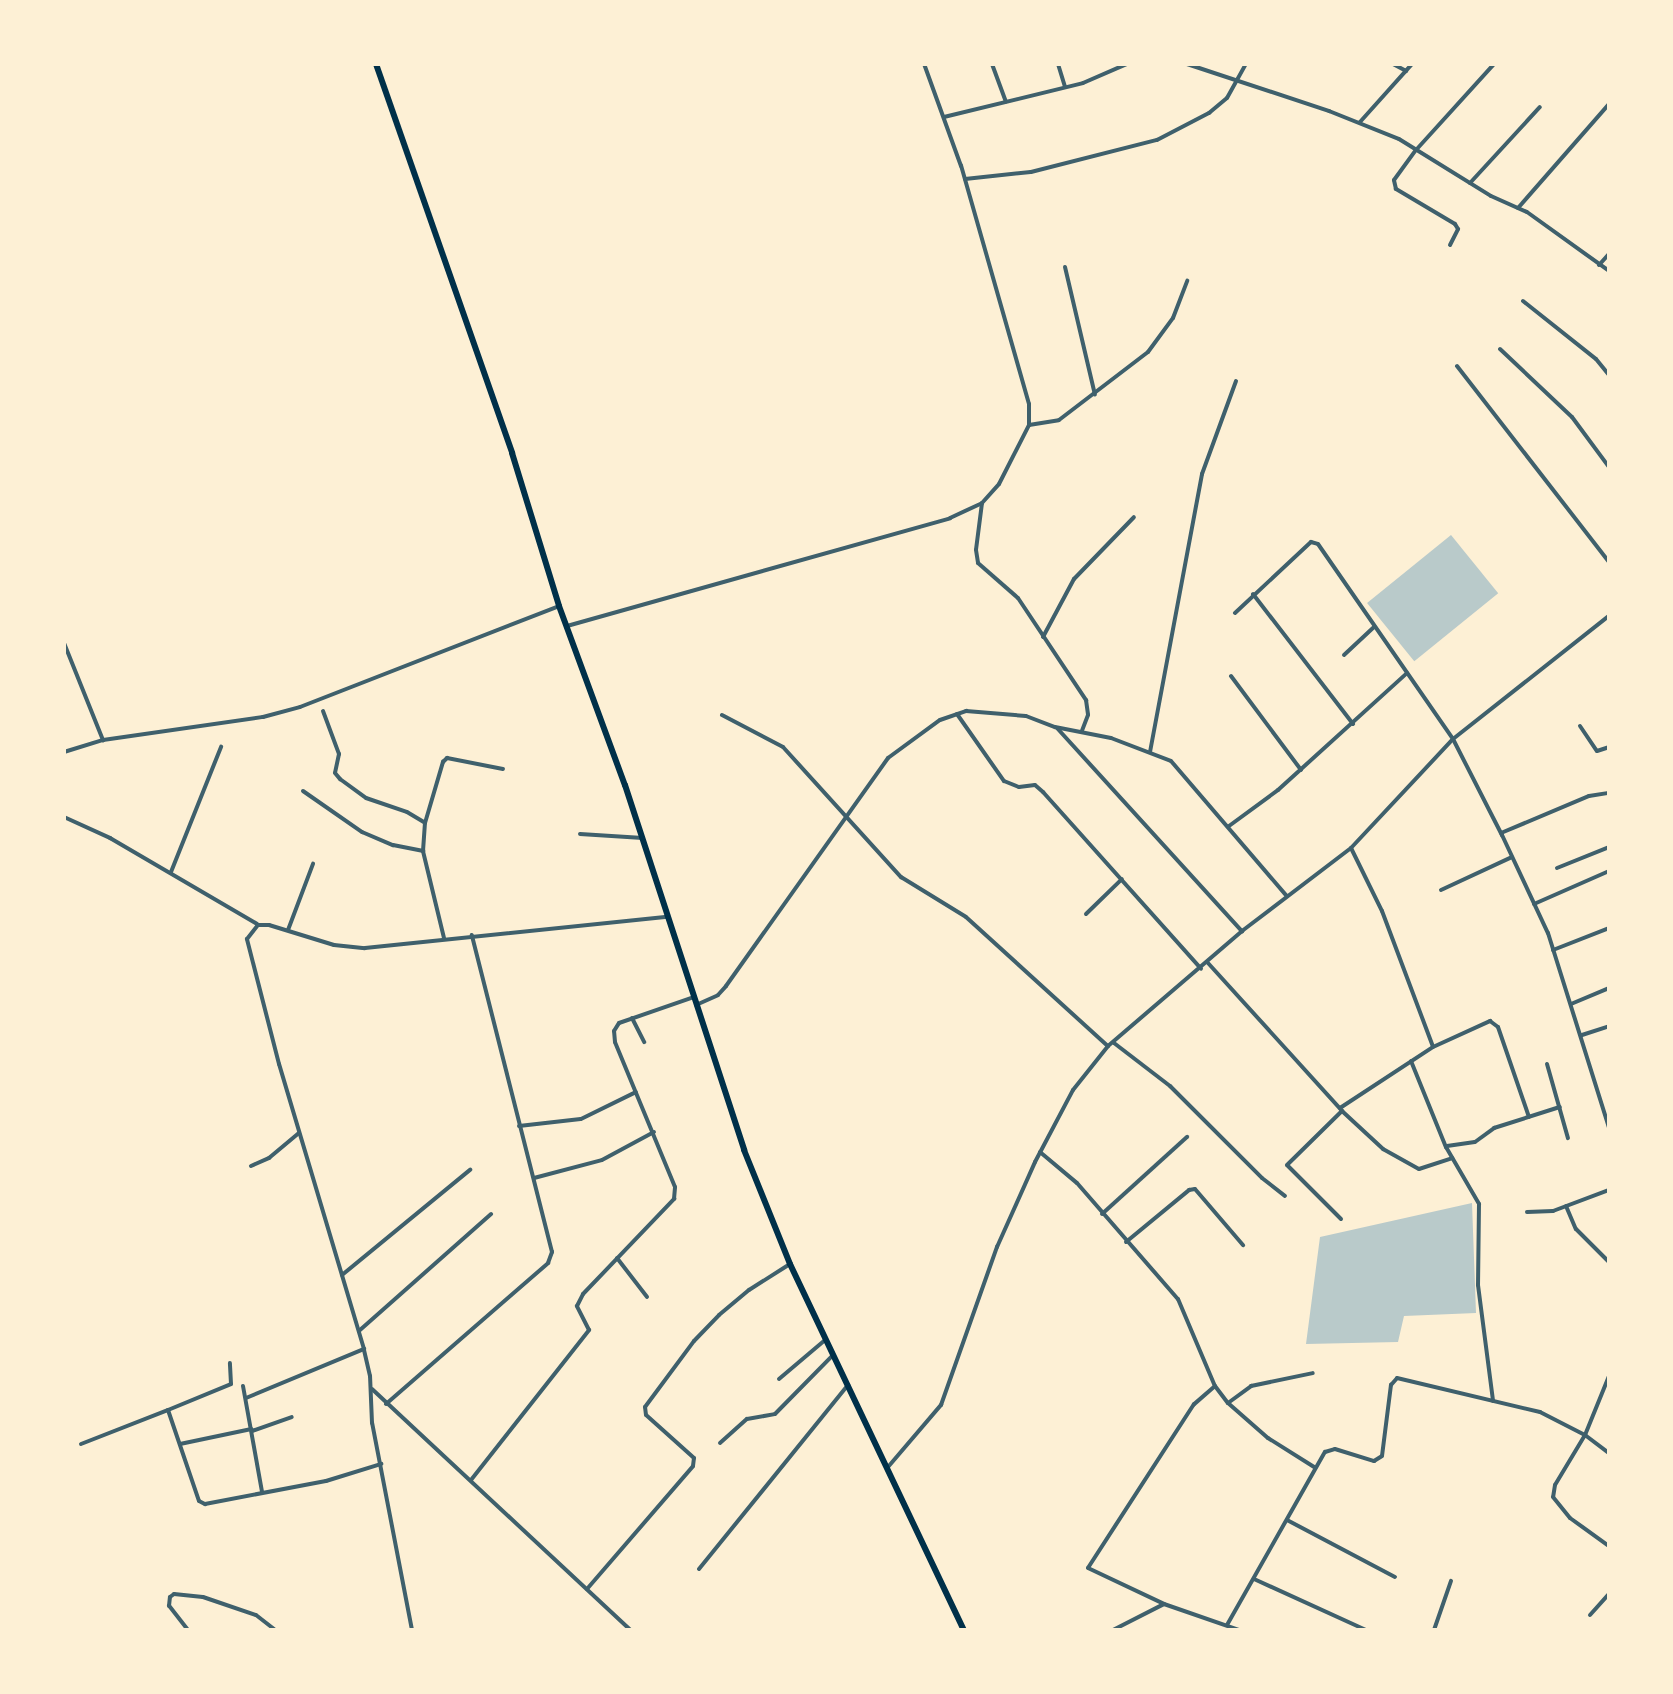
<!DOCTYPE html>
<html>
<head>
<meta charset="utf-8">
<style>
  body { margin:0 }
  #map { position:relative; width:1673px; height:1694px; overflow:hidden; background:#fdf0d5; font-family:Georgia,serif }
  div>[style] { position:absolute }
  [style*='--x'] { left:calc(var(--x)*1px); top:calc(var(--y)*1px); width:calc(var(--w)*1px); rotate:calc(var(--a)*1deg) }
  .green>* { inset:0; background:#b9caca; transform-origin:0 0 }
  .minor>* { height:4px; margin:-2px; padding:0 2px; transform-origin:2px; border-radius:2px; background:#3f606c }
  .primary>* { height:6px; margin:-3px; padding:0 3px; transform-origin:3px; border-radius:3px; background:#003049 }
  span { translate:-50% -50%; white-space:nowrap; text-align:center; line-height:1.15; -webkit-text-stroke:6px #fdf0d5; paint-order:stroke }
  .frame { position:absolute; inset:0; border:66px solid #fdf0d5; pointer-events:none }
</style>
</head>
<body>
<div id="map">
  <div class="green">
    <div style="left:1451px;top:535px;width:75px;height:108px;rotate:51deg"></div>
    <div style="clip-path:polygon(1472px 1203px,1476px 1313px,1404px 1316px,1398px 1342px,1306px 1344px,1320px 1237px)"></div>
  </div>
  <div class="minor">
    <div style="--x:992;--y:64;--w:40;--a:69.8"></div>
    <div style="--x:1058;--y:64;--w:24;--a:73"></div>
    <div style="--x:1187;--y:64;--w:150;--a:18.3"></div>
    <div style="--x:1329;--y:111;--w:75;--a:21.8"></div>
    <div style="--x:1399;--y:139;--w:108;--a:31.8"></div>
    <div style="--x:1491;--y:196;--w:39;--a:24"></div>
    <div style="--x:1527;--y:212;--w:101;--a:35.7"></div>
    <div style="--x:1393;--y:64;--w:15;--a:28"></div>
    <div style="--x:944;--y:117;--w:143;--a:-13.7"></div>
    <div style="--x:1083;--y:83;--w:48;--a:-23.4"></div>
    <div style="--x:1360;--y:122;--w:78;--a:-48.1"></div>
    <div style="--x:965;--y:179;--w:66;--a:-6.1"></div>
    <div style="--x:1031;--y:172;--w:130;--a:-14.3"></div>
    <div style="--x:1157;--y:140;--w:59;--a:-27.4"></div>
    <div style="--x:1209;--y:113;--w:23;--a:-40"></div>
    <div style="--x:1227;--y:98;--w:39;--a:-61"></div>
    <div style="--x:1470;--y:183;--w:103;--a:-47.4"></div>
    <div style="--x:1518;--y:208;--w:138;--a:-48.8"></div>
    <div style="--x:1450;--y:245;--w:18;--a:-63"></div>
    <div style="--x:1458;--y:229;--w:6;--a:-121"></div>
    <div style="--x:1455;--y:224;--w:69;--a:-149.3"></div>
    <div style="--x:1396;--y:189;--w:9;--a:-103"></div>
    <div style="--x:1394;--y:180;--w:37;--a:-54"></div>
    <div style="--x:1416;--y:150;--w:116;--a:-47.8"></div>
    <div style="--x:1599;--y:265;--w:15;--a:-48"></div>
    <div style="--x:1065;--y:267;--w:131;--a:76.8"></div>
    <div style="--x:1523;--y:301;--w:93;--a:38.5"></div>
    <div style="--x:1596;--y:359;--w:21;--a:51"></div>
    <div style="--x:1500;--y:349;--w:99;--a:43.4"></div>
    <div style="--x:1572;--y:417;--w:62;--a:53.5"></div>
    <div style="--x:1457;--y:366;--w:248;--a:52.2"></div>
    <div style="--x:1029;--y:425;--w:30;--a:-9"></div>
    <div style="--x:1059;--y:420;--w:112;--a:-37.4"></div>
    <div style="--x:1148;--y:352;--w:42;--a:-53.7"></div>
    <div style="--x:1173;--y:318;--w:40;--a:-69"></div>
    <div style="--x:982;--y:503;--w:47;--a:97.3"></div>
    <div style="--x:976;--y:550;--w:13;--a:81"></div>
    <div style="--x:978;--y:563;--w:53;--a:41.2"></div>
    <div style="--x:1018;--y:598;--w:123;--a:56.3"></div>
    <div style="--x:1086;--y:700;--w:15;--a:82"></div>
    <div style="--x:1088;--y:715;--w:17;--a:111"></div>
    <div style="--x:1253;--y:594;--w:164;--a:52.4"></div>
    <div style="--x:1235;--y:613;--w:104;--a:-43.1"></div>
    <div style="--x:1311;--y:542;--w:7;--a:16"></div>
    <div style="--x:1318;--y:544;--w:237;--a:55.3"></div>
    <div style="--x:1453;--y:739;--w:108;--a:63"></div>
    <div style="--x:1502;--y:835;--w:108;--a:64.9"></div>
    <div style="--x:1548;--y:933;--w:204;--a:72.6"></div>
    <div style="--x:567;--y:626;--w:398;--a:-15.7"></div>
    <div style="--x:950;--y:518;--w:35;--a:-25"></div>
    <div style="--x:982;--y:503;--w:25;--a:-48"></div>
    <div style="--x:999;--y:484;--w:66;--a:-63"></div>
    <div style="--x:1029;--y:425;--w:21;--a:-90"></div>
    <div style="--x:1029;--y:404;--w:248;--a:-105.9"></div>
    <div style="--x:961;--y:166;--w:109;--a:-109.9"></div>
    <div style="--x:1043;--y:637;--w:66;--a:-61.9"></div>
    <div style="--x:1074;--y:579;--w:86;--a:-45.9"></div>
    <div style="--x:64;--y:643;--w:105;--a:68.1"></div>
    <div style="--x:1344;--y:655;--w:41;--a:-43"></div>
    <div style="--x:1231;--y:676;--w:117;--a:53.3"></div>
    <div style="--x:323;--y:711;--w:46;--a:69.6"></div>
    <div style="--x:339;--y:754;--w:19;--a:102"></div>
    <div style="--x:335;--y:773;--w:8;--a:50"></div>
    <div style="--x:340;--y:779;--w:32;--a:36"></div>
    <div style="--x:366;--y:798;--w:43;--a:18.9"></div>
    <div style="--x:407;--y:812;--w:21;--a:31"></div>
    <div style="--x:957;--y:714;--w:82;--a:55"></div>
    <div style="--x:1004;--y:781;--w:16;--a:22"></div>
    <div style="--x:1019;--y:787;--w:16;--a:-7"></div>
    <div style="--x:1035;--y:785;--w:11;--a:41"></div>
    <div style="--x:1043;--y:792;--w:237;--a:48.2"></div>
    <div style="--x:722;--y:715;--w:69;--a:27.7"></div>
    <div style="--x:783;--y:747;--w:176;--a:47.8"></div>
    <div style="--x:901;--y:877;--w:76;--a:31.6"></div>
    <div style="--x:966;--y:917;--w:192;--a:42.3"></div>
    <div style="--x:1580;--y:726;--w:30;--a:56"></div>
    <div style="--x:1597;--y:751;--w:13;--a:-18"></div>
    <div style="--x:1057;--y:728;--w:275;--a:47.7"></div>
    <div style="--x:64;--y:752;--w:41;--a:-17.1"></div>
    <div style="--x:103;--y:740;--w:162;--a:-8.2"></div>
    <div style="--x:263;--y:717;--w:38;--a:-15"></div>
    <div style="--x:300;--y:707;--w:278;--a:-21.3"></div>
    <div style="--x:1150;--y:752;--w:283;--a:-79.4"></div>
    <div style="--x:1202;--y:474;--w:99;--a:-69.9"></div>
    <div style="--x:303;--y:791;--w:72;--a:34.8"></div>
    <div style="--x:362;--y:832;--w:34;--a:23"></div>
    <div style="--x:393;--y:845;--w:31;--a:11"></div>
    <div style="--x:64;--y:817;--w:51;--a:24.5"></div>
    <div style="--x:110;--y:838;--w:170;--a:30.3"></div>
    <div style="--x:1229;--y:826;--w:61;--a:-36.3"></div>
    <div style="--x:1278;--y:790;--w:174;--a:-42.2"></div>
    <div style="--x:1501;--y:833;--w:95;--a:-22.8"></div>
    <div style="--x:1589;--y:796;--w:20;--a:-9"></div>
    <div style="--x:580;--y:834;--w:63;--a:3.6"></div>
    <div style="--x:1351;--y:848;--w:70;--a:63.8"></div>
    <div style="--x:1382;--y:911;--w:145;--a:69.4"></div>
    <div style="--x:1557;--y:868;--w:56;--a:-22"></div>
    <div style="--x:171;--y:872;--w:135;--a:-68.2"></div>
    <div style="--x:1441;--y:890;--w:78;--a:-24.9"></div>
    <div style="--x:1534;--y:904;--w:82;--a:-23.7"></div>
    <div style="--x:1086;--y:914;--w:50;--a:-44.2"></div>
    <div style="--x:288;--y:930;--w:71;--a:-69.3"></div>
    <div style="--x:444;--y:938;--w:89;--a:-103.6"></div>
    <div style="--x:423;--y:851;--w:28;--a:-86"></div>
    <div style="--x:425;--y:823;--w:64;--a:-73.6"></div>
    <div style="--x:443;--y:762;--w:6;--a:-45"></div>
    <div style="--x:447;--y:758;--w:57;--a:11.1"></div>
    <div style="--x:1553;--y:950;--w:60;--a:-21.4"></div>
    <div style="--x:1208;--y:963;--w:200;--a:47.8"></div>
    <div style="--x:1342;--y:1111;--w:56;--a:42.8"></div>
    <div style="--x:1383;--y:1149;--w:41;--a:29.1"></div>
    <div style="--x:1419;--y:1169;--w:35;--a:-18"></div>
    <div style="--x:1571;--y:1004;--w:41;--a:-22.8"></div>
    <div style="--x:696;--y:1005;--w:24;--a:-24"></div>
    <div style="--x:718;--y:995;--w:12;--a:-48"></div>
    <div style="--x:726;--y:986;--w:280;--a:-54.6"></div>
    <div style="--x:888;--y:758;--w:64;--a:-36.2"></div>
    <div style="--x:940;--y:720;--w:28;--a:-19"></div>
    <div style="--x:966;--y:711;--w:60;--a:4.8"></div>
    <div style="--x:1026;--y:716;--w:31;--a:21"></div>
    <div style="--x:1055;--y:727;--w:57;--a:11.1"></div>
    <div style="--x:1111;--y:738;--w:64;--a:21"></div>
    <div style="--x:1171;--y:761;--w:177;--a:49.4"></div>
    <div style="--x:632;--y:1018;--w:27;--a:63"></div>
    <div style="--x:1582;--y:1035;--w:28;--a:-18"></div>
    <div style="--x:1114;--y:1043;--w:71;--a:37.5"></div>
    <div style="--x:1170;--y:1086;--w:130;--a:45"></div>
    <div style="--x:1262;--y:1178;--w:29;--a:38"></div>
    <div style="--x:1411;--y:1061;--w:93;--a:67.9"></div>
    <div style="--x:1446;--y:1147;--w:66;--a:59.9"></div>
    <div style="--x:1479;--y:1204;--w:81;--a:90.7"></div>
    <div style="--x:1478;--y:1285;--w:117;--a:82.6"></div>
    <div style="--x:1547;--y:1064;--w:77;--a:74.2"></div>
    <div style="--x:1340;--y:1108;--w:111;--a:-33.3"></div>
    <div style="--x:1433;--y:1047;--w:63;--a:-24.5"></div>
    <div style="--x:1490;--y:1021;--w:10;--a:37"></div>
    <div style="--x:1498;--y:1027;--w:95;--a:71"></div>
    <div style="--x:519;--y:1126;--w:62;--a:-6.4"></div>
    <div style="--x:581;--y:1119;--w:61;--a:-26.1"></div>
    <div style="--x:1447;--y:1146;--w:28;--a:-8"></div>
    <div style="--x:1475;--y:1142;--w:24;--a:-36"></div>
    <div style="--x:1494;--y:1128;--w:69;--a:-17.7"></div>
    <div style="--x:1040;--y:1152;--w:48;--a:40"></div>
    <div style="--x:1077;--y:1183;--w:154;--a:49"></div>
    <div style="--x:1178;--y:1299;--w:95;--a:67"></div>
    <div style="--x:1215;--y:1386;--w:21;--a:53"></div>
    <div style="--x:1228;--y:1403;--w:53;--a:41.2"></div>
    <div style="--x:1268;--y:1438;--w:54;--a:32.2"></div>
    <div style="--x:251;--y:1166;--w:20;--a:-24"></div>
    <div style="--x:269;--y:1158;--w:39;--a:-40"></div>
    <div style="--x:534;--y:1178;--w:70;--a:-14.8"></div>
    <div style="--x:602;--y:1160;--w:59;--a:-28.3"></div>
    <div style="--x:1566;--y:1206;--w:25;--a:67"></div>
    <div style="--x:1576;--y:1229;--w:47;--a:45"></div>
    <div style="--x:1527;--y:1212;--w:26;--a:-2"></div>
    <div style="--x:1553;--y:1211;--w:60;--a:-20.6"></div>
    <div style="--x:1102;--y:1214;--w:115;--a:-42.2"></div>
    <div style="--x:1341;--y:1219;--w:76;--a:-135"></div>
    <div style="--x:1287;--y:1165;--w:77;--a:-44.5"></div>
    <div style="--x:1126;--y:1242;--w:82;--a:-39.5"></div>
    <div style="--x:1189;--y:1190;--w:6;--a:-9"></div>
    <div style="--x:1195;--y:1189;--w:74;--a:49.4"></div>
    <div style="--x:617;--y:1258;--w:49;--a:52.4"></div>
    <div style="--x:342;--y:1275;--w:166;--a:-39.4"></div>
    <div style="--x:360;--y:1330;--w:175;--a:-41.5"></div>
    <div style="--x:1609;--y:1376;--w:64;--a:112.1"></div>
    <div style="--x:1585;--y:1435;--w:58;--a:121"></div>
    <div style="--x:1555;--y:1485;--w:12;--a:99"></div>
    <div style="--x:1553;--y:1497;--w:27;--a:51"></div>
    <div style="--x:1570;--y:1518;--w:48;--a:35.7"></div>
    <div style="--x:779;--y:1379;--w:60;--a:-40.3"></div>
    <div style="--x:243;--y:1386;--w:108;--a:79.8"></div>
    <div style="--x:1215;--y:1386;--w:28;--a:139"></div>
    <div style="--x:1194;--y:1404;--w:195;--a:122.9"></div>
    <div style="--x:1088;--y:1568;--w:84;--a:25.3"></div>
    <div style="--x:1164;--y:1604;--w:79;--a:19.1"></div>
    <div style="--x:372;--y:1389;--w:353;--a:43"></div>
    <div style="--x:246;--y:1398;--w:128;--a:-22.6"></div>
    <div style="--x:1228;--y:1403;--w:29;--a:-36"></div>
    <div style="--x:1251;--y:1386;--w:63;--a:-11.8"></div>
    <div style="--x:386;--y:1404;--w:215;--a:-41"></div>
    <div style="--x:548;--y:1263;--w:12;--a:-70"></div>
    <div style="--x:552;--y:1252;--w:327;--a:-104.2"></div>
    <div style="--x:168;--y:1410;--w:68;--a:-22.4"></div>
    <div style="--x:231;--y:1384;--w:21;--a:-93"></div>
    <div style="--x:252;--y:1431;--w:42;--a:-19.3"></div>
    <div style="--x:720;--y:1443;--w:36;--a:-42"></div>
    <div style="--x:747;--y:1419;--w:28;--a:-10"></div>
    <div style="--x:775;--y:1414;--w:83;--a:-45.5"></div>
    <div style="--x:81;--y:1444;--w:93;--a:-21.3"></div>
    <div style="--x:168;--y:1410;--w:96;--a:71.2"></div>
    <div style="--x:199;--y:1501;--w:7;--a:27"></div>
    <div style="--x:205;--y:1504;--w:123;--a:-10.8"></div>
    <div style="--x:326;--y:1481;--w:58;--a:-17.2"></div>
    <div style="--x:180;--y:1444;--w:73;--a:-11.9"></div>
    <div style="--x:888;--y:1467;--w:82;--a:-49.5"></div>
    <div style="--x:941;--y:1405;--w:168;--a:-70.5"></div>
    <div style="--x:997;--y:1247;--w:93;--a:-65.9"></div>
    <div style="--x:1035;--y:1162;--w:81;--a:-62.2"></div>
    <div style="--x:1073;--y:1090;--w:56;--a:-51.5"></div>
    <div style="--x:1108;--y:1046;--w:177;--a:-40.6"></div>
    <div style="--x:1242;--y:931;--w:137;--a:-37.3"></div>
    <div style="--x:1351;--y:848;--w:149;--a:-46.9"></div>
    <div style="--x:1453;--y:739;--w:199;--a:-38.3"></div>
    <div style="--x:471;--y:1480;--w:191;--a:-51.8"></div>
    <div style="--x:589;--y:1330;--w:27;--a:-117"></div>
    <div style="--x:577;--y:1306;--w:13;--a:-63"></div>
    <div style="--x:583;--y:1294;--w:132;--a:-46.2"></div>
    <div style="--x:674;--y:1199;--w:12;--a:-85"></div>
    <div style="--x:675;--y:1187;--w:157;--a:-112.5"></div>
    <div style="--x:615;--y:1042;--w:11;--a:-95"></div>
    <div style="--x:614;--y:1031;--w:9;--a:-58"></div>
    <div style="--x:619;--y:1023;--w:79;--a:-19.1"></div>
    <div style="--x:1287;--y:1520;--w:122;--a:27.8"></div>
    <div style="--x:699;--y:1569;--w:237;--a:-51"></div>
    <div style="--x:1254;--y:1579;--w:123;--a:24.5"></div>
    <div style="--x:587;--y:1589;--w:162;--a:-49.2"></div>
    <div style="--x:693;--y:1466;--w:8;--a:-83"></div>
    <div style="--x:694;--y:1458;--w:64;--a:-138.1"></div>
    <div style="--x:646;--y:1415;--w:8;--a:-97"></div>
    <div style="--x:645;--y:1407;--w:82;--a:-53.4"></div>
    <div style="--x:694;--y:1341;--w:36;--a:-46"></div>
    <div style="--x:719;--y:1315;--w:39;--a:-40"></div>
    <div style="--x:749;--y:1290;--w:49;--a:-32.4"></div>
    <div style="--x:1590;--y:1615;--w:28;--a:-48"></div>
    <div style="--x:1227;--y:1625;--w:199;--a:-60.5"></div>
    <div style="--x:1325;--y:1452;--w:10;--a:-17"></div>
    <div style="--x:1335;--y:1449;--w:41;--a:17.1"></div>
    <div style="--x:1374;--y:1461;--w:9;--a:-32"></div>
    <div style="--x:1382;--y:1456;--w:72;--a:-82.8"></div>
    <div style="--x:1391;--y:1385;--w:9;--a:-49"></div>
    <div style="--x:1397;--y:1378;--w:147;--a:13.4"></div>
    <div style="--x:1540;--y:1412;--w:51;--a:27.1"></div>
    <div style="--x:1585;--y:1435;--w:30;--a:37"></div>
    <div style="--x:188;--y:1630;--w:31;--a:-128"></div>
    <div style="--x:169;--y:1606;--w:9;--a:-84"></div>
    <div style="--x:170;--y:1597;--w:5;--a:-37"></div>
    <div style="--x:174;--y:1594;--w:29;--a:6"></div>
    <div style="--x:203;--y:1597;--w:56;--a:18.8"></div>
    <div style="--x:256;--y:1615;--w:24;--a:38"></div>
    <div style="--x:412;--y:1630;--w:211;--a:-100.9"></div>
    <div style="--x:372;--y:1423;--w:47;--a:-92.4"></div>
    <div style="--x:370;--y:1376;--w:28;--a:-103"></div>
    <div style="--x:364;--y:1349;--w:297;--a:-106.6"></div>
    <div style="--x:279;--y:1064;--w:129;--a:-104.4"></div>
    <div style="--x:247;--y:939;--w:18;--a:-52"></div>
    <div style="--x:258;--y:925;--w:11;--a:0"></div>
    <div style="--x:269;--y:925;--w:68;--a:17.1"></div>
    <div style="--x:334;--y:945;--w:31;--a:6"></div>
    <div style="--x:365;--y:948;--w:304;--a:-5.9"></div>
    <div style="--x:1113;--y:1630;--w:57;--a:-27"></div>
    <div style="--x:1434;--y:1630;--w:52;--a:-70.9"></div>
  </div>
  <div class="primary">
    <div style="--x:376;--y:64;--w:412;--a:70.7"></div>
    <div style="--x:512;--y:453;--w:160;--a:72.9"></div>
    <div style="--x:559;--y:606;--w:191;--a:69.8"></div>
    <div style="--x:625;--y:785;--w:384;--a:71.9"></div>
    <div style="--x:744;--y:1150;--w:123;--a:68"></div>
    <div style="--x:790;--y:1264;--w:405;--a:64.6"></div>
  </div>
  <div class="frame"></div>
</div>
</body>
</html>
